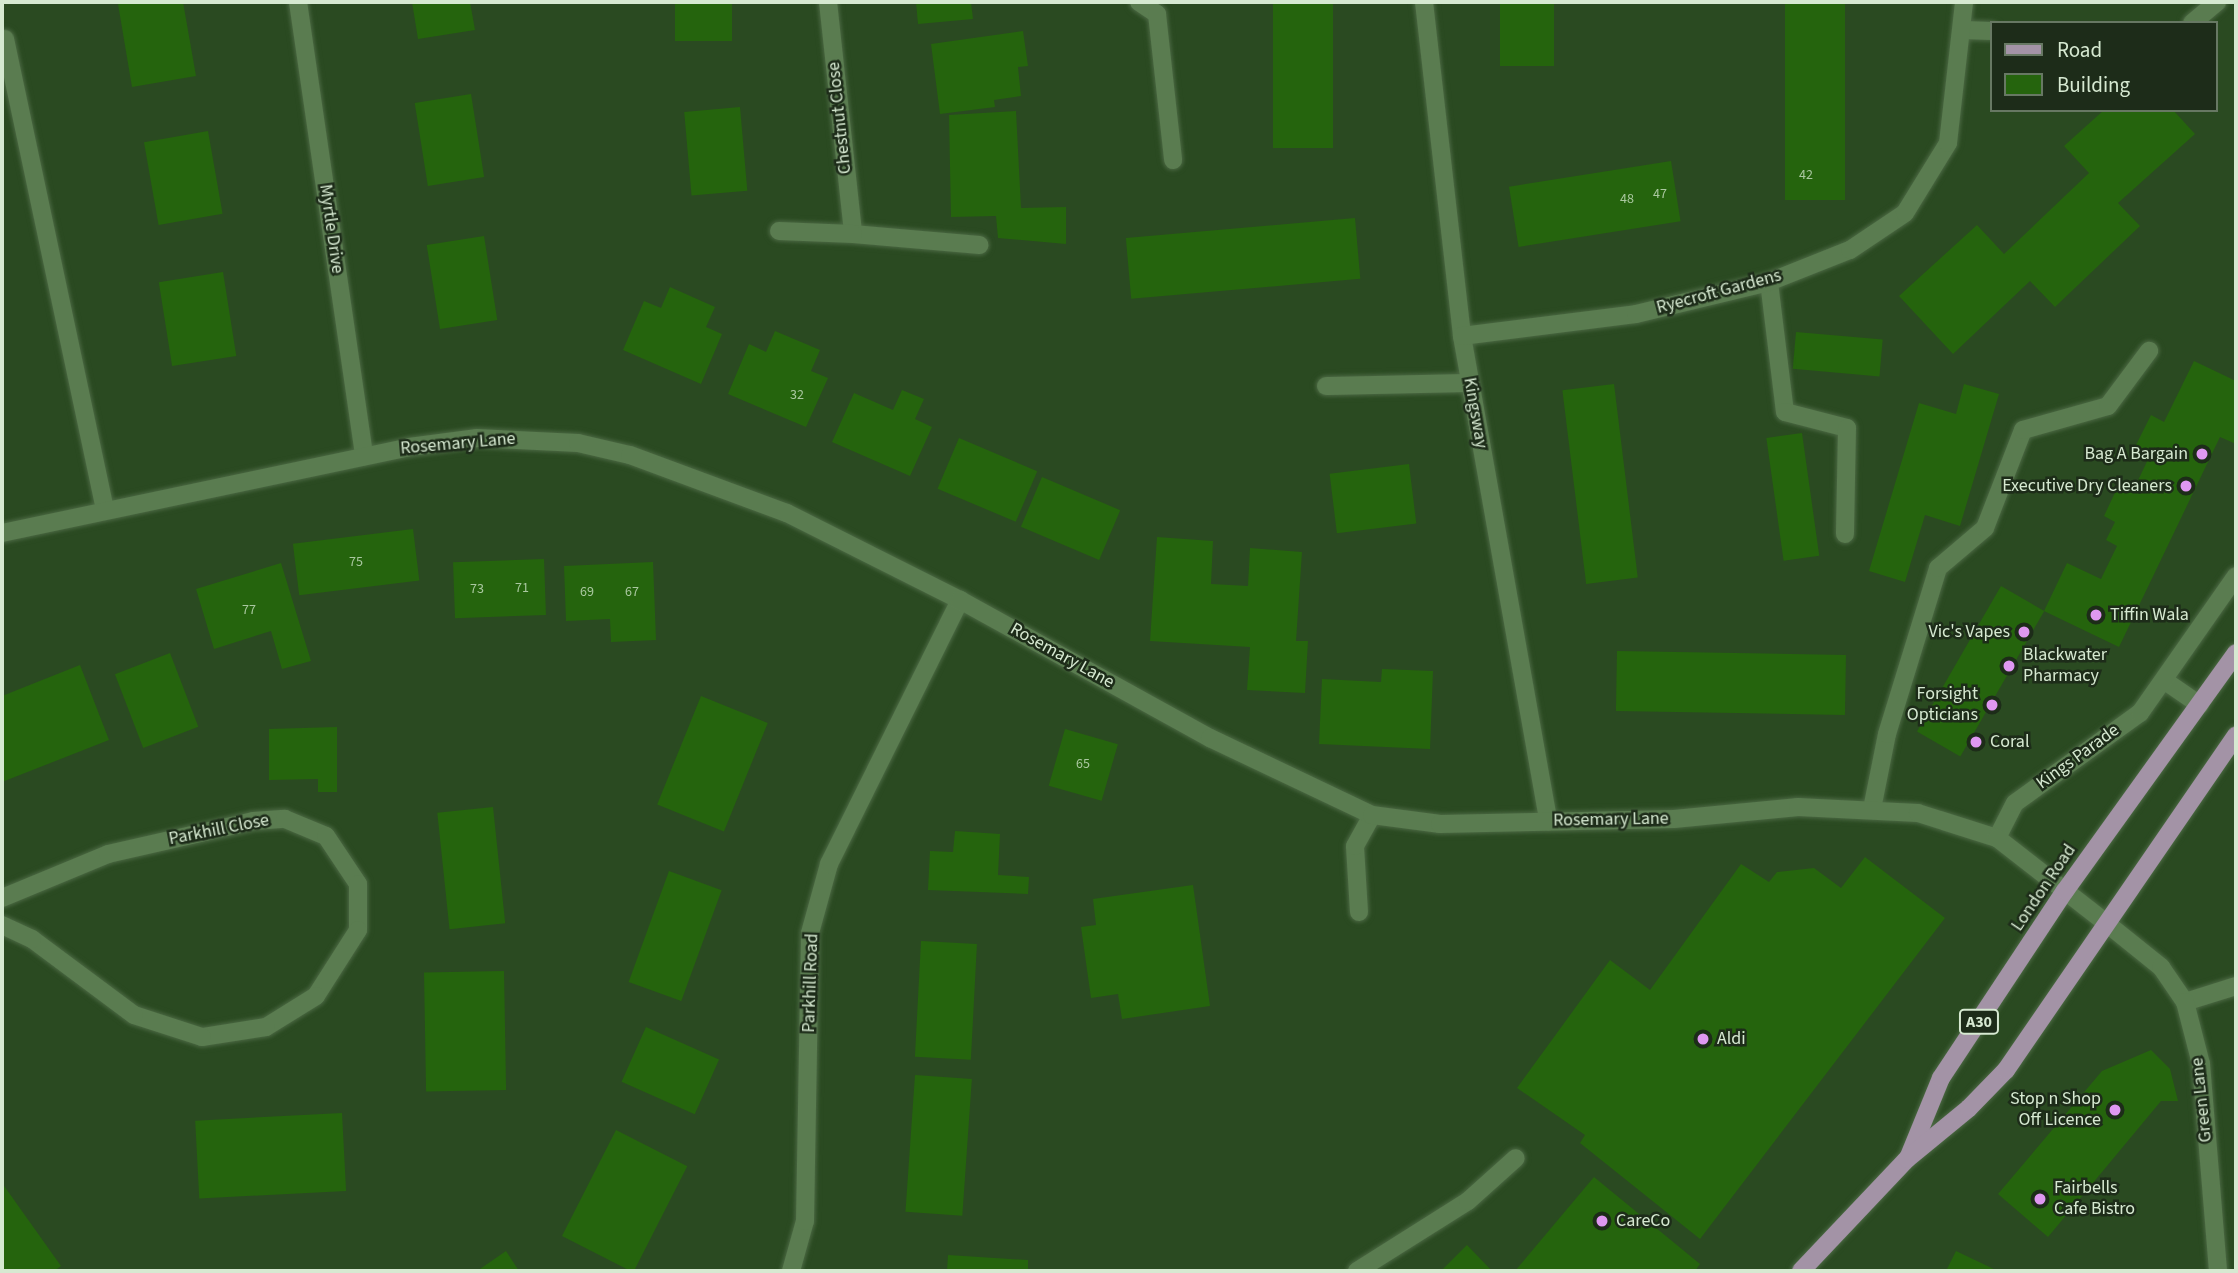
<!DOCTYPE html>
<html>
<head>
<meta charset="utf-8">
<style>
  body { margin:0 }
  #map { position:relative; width:2238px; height:1273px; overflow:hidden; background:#2a4a21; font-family:"Source Sans 3",sans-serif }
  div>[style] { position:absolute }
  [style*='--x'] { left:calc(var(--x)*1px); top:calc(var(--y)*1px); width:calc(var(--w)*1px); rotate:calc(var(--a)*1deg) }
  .building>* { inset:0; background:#25640d; transform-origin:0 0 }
  .roads { filter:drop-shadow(0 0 2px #4b6843) drop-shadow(0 0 2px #4b6843) }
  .service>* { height:18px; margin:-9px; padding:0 9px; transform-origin:9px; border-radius:9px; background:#5a7c50 }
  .minor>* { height:18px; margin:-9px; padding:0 9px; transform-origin:9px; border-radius:9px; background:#5a7c50 }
  .tertiary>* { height:18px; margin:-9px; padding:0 9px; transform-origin:9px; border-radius:9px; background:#5a7c50 }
  .primary>* { height:18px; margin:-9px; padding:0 9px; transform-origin:9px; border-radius:9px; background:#a393a6 }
  .dots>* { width:19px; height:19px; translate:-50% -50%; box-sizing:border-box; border:4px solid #1d2c19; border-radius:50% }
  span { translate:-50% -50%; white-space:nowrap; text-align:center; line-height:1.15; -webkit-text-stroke:5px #1d2c19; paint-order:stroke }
  .number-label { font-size:14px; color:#aac8a0 }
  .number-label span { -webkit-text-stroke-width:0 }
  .shield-label span { padding:2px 5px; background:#1d2c19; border:2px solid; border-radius:5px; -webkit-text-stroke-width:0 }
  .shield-label { font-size:16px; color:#d6e9d1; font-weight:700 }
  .street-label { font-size:18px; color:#d6e9d1 }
  .poi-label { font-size:18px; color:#d6e9d1 }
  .right { translate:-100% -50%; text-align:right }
  .left { translate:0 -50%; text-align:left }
  .frame { position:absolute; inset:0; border:4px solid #d6e9d1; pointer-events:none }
  .legend { position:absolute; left:1990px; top:21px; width:228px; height:91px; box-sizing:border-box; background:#1d2c19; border:2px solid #677863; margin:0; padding:9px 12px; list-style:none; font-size:21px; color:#d6e9d1 }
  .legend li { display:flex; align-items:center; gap:14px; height:35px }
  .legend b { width:35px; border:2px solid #677863 }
</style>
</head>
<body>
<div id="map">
  <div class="building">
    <div style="clip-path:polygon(131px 2px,183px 2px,196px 76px,132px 87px,118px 4px)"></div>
    <div style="clip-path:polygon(412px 2px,470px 2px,475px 30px,418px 39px)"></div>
    <div style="left:675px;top:2px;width:57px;height:39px"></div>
    <div style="clip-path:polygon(916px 2px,971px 2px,973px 19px,918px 24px)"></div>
    <div style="left:1273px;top:2px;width:60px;height:146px"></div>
    <div style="left:1500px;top:2px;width:54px;height:64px"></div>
    <div style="left:1785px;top:2px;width:60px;height:198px"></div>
    <div style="clip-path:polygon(1023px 31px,1028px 66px,1018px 67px,1021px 96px,994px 100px,995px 107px,940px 114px,931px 44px)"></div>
    <div style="left:471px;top:94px;width:84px;height:57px;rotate:81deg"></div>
    <div style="left:740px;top:107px;width:84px;height:56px;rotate:85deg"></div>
    <div style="clip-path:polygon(2104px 110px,2173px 110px,2195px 134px,2118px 203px,2140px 226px,2055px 307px,2030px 281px,1953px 354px,1899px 296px,1977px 225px,2004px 254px,2089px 173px,2064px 146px)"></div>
    <div style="clip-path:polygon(1016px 111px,1021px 208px,1066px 207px,1066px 244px,998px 238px,996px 216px,951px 217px,949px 115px)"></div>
    <div style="left:208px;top:131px;width:84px;height:65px;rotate:80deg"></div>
    <div style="left:1671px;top:161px;width:61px;height:164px;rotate:81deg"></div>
    <div style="left:1355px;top:218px;width:61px;height:230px;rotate:85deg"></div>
    <div style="left:484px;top:236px;width:85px;height:58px;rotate:81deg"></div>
    <div style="left:223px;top:272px;width:85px;height:65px;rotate:81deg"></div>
    <div style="clip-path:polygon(670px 287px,715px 307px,706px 327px,722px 334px,701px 384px,623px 350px,644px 301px,661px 308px)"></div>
    <div style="clip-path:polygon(775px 331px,820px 350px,811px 371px,828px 378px,806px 427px,728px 394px,749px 344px,766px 352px)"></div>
    <div style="left:1796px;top:332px;width:87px;height:37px;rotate:5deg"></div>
    <div style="clip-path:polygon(2194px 361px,2236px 381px,2236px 444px,2220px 437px,2119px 647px,2044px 611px,2067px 563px,2101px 579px,2117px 546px,2106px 540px,2115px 522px,2104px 516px,2119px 484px,2133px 491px,2150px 455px,2135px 447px,2151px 415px,2164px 422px)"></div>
    <div style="left:1614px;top:384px;width:195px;height:52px;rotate:83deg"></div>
    <div style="clip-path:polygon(1964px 384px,1999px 394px,1960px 526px,1925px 515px,1905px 582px,1869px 571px,1919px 403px,1956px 414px)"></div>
    <div style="clip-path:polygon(902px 390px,924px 399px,915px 419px,932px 427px,910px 476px,832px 442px,854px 393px,893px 410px)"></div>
    <div style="left:1802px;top:433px;width:124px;height:36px;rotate:82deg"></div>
    <div style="left:959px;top:438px;width:85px;height:55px;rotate:23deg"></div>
    <div style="left:1409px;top:464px;width:60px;height:80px;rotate:83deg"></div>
    <div style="left:1042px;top:477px;width:85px;height:54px;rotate:23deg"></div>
    <div style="left:413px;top:529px;width:52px;height:121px;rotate:83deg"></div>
    <div style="clip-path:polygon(1157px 537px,1213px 541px,1211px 584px,1248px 586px,1250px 548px,1302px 552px,1296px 641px,1308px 641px,1305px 693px,1247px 690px,1250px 647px,1150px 641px)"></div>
    <div style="left:544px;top:559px;width:56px;height:91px;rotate:88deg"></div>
    <div style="clip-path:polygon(653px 562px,656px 640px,611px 642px,610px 619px,566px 621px,564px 566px)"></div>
    <div style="clip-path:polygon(281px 563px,311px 661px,282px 669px,271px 631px,214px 649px,196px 589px)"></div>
    <div style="left:2001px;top:586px;width:50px;height:168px;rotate:30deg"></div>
    <div style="left:1617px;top:651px;width:229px;height:60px;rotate:1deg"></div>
    <div style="left:170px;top:653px;width:79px;height:59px;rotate:69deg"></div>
    <div style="clip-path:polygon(80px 665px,109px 740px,2px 782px,2px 696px)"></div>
    <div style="clip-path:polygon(1382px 669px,1433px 671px,1430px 749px,1319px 744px,1322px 679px,1381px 682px)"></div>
    <div style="left:701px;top:696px;width:72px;height:117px;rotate:22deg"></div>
    <div style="clip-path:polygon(337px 727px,337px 792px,318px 792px,318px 779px,269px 780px,269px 729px)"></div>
    <div style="left:1065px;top:729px;width:55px;height:59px;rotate:16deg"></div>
    <div style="left:493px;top:807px;width:117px;height:56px;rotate:84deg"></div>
    <div style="clip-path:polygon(955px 831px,1000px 834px,998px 875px,1029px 877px,1028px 894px,928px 890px,930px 851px,953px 852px)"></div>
    <div style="clip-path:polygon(1865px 857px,1945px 918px,1700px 1239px,1580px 1143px,1585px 1135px,1517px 1088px,1610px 960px,1650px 990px,1741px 864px,1769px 882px,1777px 872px,1814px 868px,1841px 888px)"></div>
    <div style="left:669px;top:871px;width:56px;height:118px;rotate:20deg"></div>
    <div style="clip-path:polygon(1193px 885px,1210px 1006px,1122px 1019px,1118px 994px,1091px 998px,1081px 927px,1096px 925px,1093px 899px)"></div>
    <div style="left:921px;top:941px;width:56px;height:116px;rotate:3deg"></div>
    <div style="left:504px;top:971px;width:119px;height:80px;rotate:89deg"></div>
    <div style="left:646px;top:1027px;width:80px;height:60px;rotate:24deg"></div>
    <div style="clip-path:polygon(2151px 1050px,2170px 1069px,2178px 1101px,2161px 1101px,2048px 1237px,1998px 1194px,2102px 1071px)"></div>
    <div style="left:915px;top:1075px;width:57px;height:137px;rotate:4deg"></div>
    <div style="left:342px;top:1113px;width:78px;height:147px;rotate:87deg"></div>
    <div style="left:616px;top:1130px;width:80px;height:119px;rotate:27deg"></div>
    <div style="clip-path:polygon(1594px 1177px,1700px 1264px,1695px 1271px,1515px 1271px)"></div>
    <div style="clip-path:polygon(2px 1183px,61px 1266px,54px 1271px,2px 1271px)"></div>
    <div style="clip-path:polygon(1467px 1245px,1492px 1271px,1441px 1271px)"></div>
    <div style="clip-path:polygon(506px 1251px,519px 1271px,477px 1271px)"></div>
    <div style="clip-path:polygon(1956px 1251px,1998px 1271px,1946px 1271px)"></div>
    <div style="clip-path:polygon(948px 1255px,1028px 1260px,1028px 1271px,947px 1271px)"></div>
  </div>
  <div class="roads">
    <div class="service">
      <div style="--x:1139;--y:2;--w:22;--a:34"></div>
      <div style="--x:1157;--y:14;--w:147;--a:83.7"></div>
      <div style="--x:2192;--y:23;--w:33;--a:-40"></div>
      <div style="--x:1964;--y:30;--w:27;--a:2"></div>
      <div style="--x:5;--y:39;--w:482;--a:78"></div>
      <div style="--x:1769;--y:282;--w:131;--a:83"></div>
      <div style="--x:1785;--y:412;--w:64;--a:14.5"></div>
      <div style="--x:1847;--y:428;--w:106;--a:91.1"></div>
      <div style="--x:1326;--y:386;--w:144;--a:-1.2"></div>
      <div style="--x:1872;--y:809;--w:76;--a:-78.7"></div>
      <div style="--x:1887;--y:734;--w:174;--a:-72.9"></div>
      <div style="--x:1938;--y:568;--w:62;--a:-40.4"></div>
      <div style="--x:1985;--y:528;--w:105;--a:-68.8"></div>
      <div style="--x:2023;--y:430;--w:88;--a:-15.8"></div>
      <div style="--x:2108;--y:406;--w:69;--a:-53.3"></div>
      <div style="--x:1359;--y:912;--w:66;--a:-93.5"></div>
      <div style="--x:1355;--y:846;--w:35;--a:-61"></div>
      <div style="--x:2185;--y:1002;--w:53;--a:-17.4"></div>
      <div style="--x:1357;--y:1271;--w:131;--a:-32.2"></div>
      <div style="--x:1468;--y:1201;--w:64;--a:-41.9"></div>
    </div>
    <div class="minor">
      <div style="--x:298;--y:2;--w:459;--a:81.7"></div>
      <div style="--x:828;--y:2;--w:233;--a:83.8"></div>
      <div style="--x:853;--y:234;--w:127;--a:5"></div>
      <div style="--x:1424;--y:2;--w:336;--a:83.5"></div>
      <div style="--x:1462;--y:336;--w:493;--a:79.9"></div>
      <div style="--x:779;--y:231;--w:74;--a:2.3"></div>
      <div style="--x:1462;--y:336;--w:175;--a:-7.2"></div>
      <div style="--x:1636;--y:314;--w:137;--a:-13.5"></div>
      <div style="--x:1769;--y:282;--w:87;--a:-21.6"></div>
      <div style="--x:1850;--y:250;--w:66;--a:-33.9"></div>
      <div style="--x:1905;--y:213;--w:82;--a:-58.4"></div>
      <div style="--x:1948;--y:143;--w:142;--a:-83.5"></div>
      <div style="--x:2165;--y:681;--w:42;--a:34.4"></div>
      <div style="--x:1997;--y:838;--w:39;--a:-63"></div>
      <div style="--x:2015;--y:803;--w:154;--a:-35.8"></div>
      <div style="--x:2140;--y:713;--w:167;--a:-55"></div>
      <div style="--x:2;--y:898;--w:115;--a:-22.5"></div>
      <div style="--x:108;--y:854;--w:149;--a:-12.8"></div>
      <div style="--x:253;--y:821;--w:32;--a:-4"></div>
      <div style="--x:285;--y:819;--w:44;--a:22.5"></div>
      <div style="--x:326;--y:836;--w:58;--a:56.3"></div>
      <div style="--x:358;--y:884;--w:46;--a:90"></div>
      <div style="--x:358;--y:930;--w:78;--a:122.5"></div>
      <div style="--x:316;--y:996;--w:59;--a:148.2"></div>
      <div style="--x:266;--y:1027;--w:65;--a:171.1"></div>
      <div style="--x:202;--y:1037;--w:71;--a:-162.1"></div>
      <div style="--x:134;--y:1015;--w:127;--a:-143.3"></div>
      <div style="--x:32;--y:939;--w:33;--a:-155"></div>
      <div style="--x:2105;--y:922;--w:72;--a:38.8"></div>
      <div style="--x:2161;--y:967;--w:42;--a:55.6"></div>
      <div style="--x:2185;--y:1002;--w:64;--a:75.5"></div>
      <div style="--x:2201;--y:1064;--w:208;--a:85.3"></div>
      <div style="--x:791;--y:1271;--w:52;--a:-74.4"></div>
      <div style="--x:805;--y:1221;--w:288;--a:-89"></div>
      <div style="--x:810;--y:933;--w:72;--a:-74.6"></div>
      <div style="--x:829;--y:864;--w:295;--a:-63.6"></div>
    </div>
    <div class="tertiary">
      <div style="--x:2;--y:533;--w:416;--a:-11.9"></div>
      <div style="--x:409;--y:447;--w:69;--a:-7.5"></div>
      <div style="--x:477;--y:438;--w:101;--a:2.8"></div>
      <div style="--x:578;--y:443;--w:53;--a:13"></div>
      <div style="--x:630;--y:455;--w:167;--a:20.3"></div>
      <div style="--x:787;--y:513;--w:194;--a:26.7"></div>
      <div style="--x:960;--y:600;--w:286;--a:28.9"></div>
      <div style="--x:1210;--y:738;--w:179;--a:25.4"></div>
      <div style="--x:1372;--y:815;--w:69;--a:7.5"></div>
      <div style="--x:1440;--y:824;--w:234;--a:-1.2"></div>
      <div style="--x:1674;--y:819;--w:125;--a:-5.5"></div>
      <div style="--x:1798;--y:807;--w:120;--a:2.9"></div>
      <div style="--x:1918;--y:813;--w:83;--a:17.6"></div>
      <div style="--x:1997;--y:838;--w:137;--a:37.9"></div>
    </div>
    <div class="primary">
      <div style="--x:1909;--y:1156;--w:84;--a:-67.7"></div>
      <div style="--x:1941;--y:1078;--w:224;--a:-56.5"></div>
      <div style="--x:2065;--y:891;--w:293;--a:-54.3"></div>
      <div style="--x:1801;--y:1271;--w:154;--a:-46.6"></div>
      <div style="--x:1907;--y:1159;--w:80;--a:-39.4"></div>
      <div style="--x:1969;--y:1108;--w:53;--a:-45.8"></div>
      <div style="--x:2006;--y:1070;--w:406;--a:-55.5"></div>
    </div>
  </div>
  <div class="dots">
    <div style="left:2202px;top:454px;background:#df98f1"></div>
    <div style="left:2186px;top:486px;background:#df98f1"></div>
    <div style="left:2096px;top:615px;background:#df98f1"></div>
    <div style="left:2024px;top:632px;background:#df98f1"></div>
    <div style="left:2009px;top:666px;background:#df98f1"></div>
    <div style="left:1992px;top:705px;background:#df98f1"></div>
    <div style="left:1976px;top:742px;background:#df98f1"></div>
    <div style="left:1703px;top:1039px;background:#df98f1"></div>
    <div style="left:2115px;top:1110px;background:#df98f1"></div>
    <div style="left:2040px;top:1199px;background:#df98f1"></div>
    <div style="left:1602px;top:1221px;background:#df98f1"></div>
  </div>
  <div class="number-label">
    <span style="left:1806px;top:175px">42</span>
    <span style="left:1660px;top:194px">47</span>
    <span style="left:1627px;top:199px">48</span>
    <span style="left:797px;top:395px">32</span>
    <span style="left:356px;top:562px">75</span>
    <span style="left:522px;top:588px">71</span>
    <span style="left:477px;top:589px">73</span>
    <span style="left:587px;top:592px">69</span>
    <span style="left:632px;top:592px">67</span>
    <span style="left:249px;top:610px">77</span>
    <span style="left:1083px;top:764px">65</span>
  </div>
  <div class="shield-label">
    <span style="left:1979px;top:1022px">A30</span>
  </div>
  <div class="street-label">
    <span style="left:840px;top:118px;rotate:-96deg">Chestnut Close</span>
    <span style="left:331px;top:229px;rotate:82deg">Myrtle Drive</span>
    <span style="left:1719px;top:292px;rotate:-15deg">Ryecroft Gardens</span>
    <span style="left:1475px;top:413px;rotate:80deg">Kingsway</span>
    <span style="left:458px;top:444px;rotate:-5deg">Rosemary Lane</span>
    <span style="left:1062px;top:656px;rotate:29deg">Rosemary Lane</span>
    <span style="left:2078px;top:757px;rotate:-36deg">Kings Parade</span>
    <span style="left:1611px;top:820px;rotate:-1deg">Rosemary Lane</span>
    <span style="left:219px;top:830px;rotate:-11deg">Parkhill Close</span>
    <span style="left:2044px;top:888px;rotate:-56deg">London Road</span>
    <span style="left:811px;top:983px;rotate:-88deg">Parkhill Road</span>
    <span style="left:2202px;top:1100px;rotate:-96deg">Green Lane</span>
  </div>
  <div class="poi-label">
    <span class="right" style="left:2188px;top:454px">Bag A Bargain</span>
    <span class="right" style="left:2172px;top:486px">Executive Dry Cleaners</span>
    <span class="left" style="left:2110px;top:615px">Tiffin Wala</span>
    <span class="right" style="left:2010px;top:632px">Vic's Vapes</span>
    <span class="left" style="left:2023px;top:666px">Blackwater<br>Pharmacy</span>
    <span class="right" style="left:1978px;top:705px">Forsight<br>Opticians</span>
    <span class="left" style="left:1990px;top:742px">Coral</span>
    <span class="left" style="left:1717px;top:1039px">Aldi</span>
    <span class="right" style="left:2101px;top:1110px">Stop n Shop<br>Off Licence</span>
    <span class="left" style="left:2054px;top:1199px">Fairbells<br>Cafe Bistro</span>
    <span class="left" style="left:1616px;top:1221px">CareCo</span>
  </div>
  <div class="frame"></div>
  <ul class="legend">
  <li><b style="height:9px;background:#a393a6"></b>Road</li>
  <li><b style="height:19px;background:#25640d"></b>Building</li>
  </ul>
</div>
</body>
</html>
